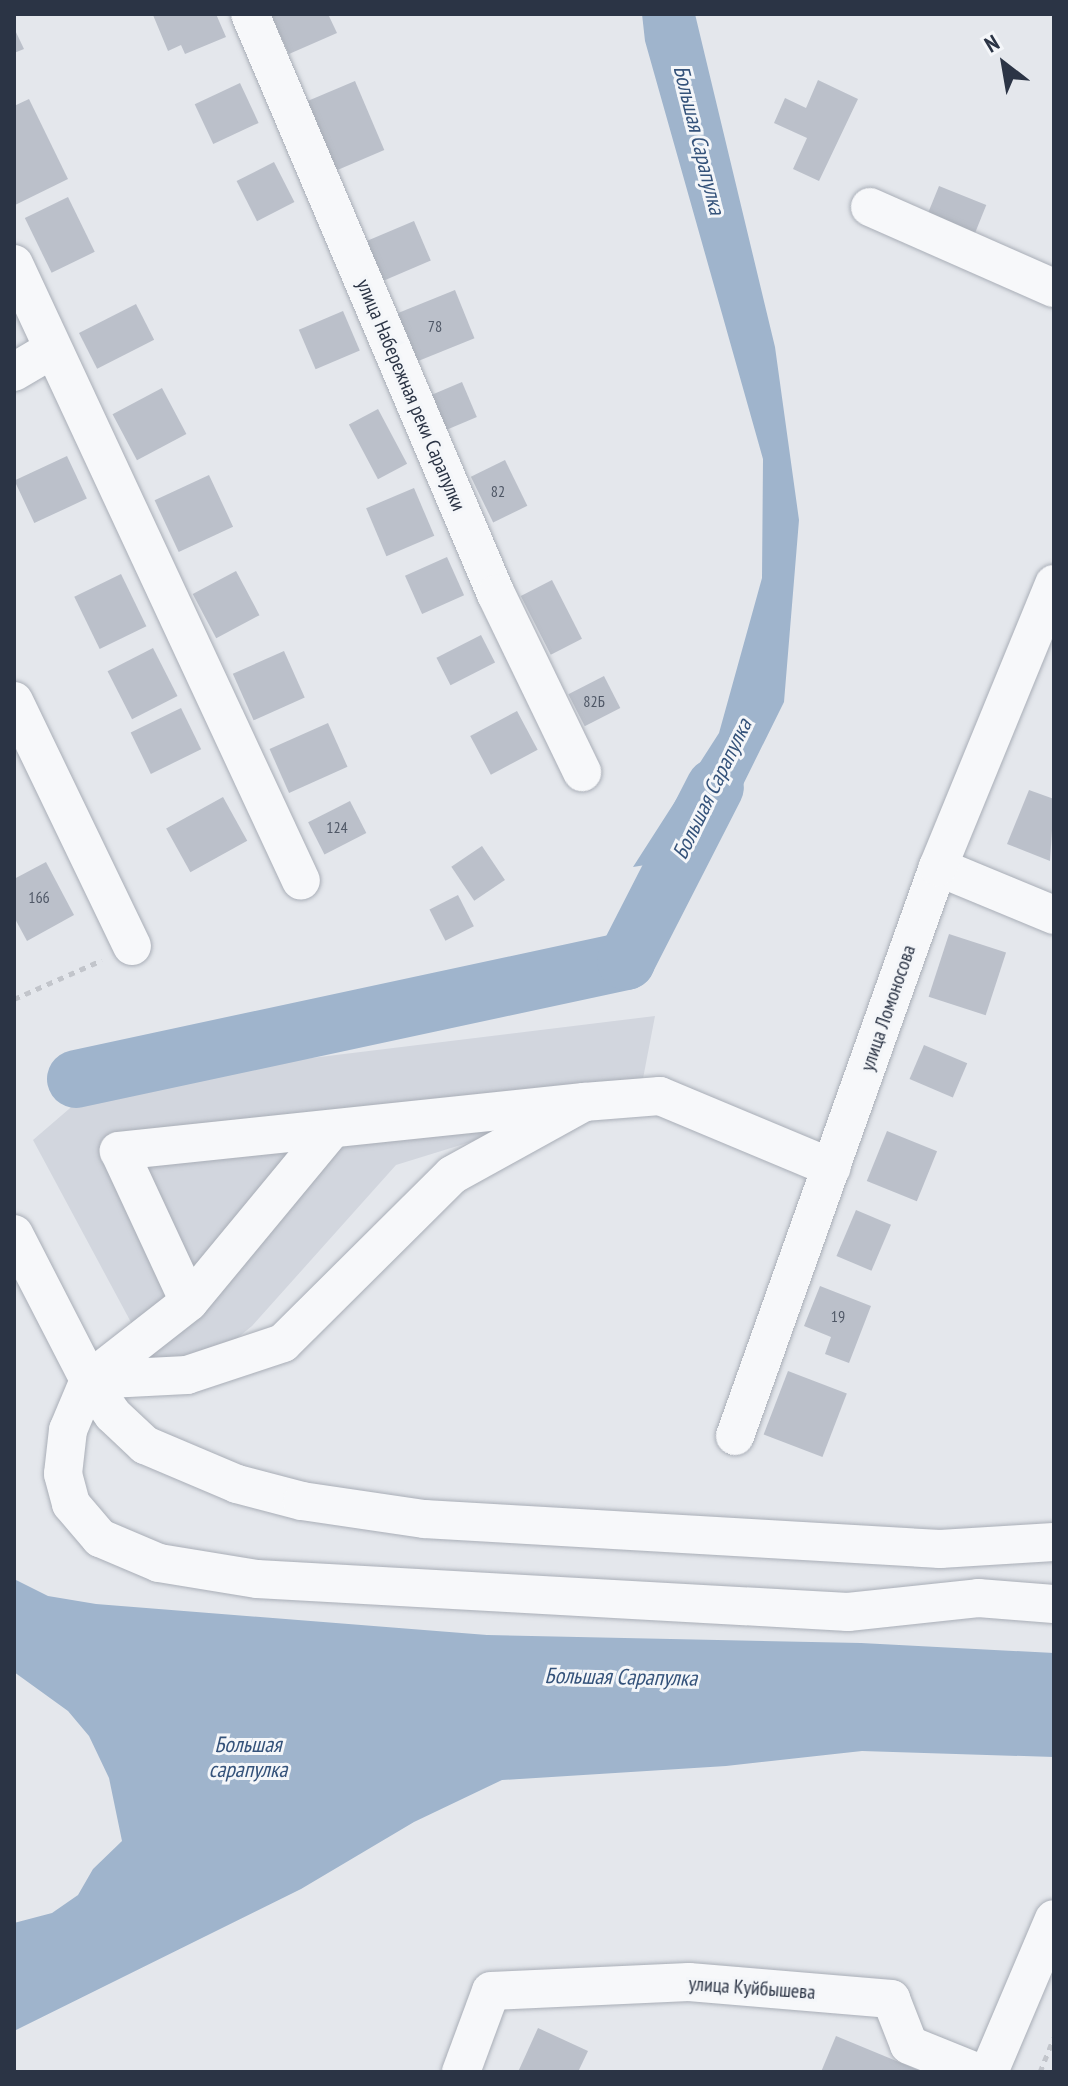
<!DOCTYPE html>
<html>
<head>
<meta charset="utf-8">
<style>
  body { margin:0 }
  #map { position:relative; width:1068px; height:2086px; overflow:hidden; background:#e4e7ec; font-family:"PT Sans Narrow",sans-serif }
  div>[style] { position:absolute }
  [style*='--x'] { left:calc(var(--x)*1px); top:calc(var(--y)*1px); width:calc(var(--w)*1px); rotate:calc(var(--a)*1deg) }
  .built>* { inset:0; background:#d2d6de }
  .water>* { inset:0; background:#9fb4cc }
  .river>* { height:58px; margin:-29px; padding:0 29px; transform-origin:29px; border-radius:29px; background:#9fb4cc }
  .building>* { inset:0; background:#bbc0ca; transform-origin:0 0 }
  .path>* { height:5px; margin-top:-2.5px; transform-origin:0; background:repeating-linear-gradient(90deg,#c2c5cb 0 6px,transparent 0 12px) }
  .roads { filter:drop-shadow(0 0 2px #a9aeb7) drop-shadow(0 0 2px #a9aeb7) }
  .minor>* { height:38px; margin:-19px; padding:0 19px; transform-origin:19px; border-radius:19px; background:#f7f8fa }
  span { translate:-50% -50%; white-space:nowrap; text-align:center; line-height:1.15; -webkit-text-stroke:6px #f4f6f9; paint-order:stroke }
  .number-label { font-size:16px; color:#4f5766 }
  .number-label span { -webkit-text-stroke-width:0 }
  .street-label { font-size:20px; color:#2b3445 }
  .water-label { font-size:22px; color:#34527a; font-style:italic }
  .frame { position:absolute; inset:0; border:16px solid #2b3445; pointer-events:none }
  .north { position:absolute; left:964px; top:24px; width:80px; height:80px; -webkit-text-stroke:6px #f4f6f9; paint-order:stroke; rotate:329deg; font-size:22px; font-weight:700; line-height:32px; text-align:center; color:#2b3445 }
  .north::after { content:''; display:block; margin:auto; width:28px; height:36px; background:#2b3445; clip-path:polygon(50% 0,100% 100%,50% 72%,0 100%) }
</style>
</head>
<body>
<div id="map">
  <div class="built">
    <div style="clip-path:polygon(655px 1016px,641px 1089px,396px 1165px,252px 1326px,169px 1393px,33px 1140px,98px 1084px)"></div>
  </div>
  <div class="water">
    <div style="clip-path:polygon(642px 14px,695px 14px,775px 347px,799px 520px,784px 702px,729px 813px,676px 860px,633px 867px,719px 733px,762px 578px,763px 459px,645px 41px)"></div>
    <div style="clip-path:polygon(14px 1579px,48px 1596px,96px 1604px,487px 1635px,861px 1643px,1054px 1653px,1054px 1757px,862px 1751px,726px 1766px,502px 1780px,414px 1822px,301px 1889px,14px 2031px,14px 1923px,52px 1913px,78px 1895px,93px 1869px,122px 1841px,109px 1778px,89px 1736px,68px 1711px,14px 1672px)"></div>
  </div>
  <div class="river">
    <div style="--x:76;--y:1079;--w:563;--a:-12.11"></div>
    <div style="--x:626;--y:961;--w:195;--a:-62.9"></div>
  </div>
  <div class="building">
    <div style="clip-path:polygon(216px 14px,226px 37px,185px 54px,181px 45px,168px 51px,153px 15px)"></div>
    <div style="clip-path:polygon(275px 14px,328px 14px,337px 33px,289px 54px,271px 16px)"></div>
    <div style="clip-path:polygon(14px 28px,24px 49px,14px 53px)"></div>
    <div style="clip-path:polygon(818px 80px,858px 99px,819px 181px,793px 169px,807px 138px,774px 123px,785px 98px,806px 108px)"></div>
    <div style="left:355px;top:81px;width:75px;height:54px;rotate:67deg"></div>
    <div style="left:240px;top:83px;width:44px;height:50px;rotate:65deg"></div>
    <div style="clip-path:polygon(29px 99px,68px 179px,15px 205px,14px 106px)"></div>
    <div style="left:274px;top:162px;width:45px;height:42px;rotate:63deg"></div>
    <div style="left:939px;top:186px;width:51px;height:30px;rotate:22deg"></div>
    <div style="left:68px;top:197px;width:61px;height:48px;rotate:64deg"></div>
    <div style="left:414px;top:221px;width:43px;height:52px;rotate:67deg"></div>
    <div style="left:455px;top:290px;width:52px;height:64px;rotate:68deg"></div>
    <div style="left:136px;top:304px;width:40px;height:64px;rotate:63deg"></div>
    <div style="left:343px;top:311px;width:43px;height:48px;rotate:67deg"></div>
    <div style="left:462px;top:382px;width:38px;height:34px;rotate:67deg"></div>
    <div style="left:162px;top:388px;width:52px;height:56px;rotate:62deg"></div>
    <div style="left:378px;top:409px;width:62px;height:33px;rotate:62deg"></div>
    <div style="left:67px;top:456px;width:47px;height:58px;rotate:65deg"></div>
    <div style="left:505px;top:460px;width:51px;height:38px;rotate:64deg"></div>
    <div style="left:209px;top:475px;width:57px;height:60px;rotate:65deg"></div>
    <div style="left:414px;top:488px;width:52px;height:52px;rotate:67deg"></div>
    <div style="left:447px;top:557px;width:42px;height:46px;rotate:66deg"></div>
    <div style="left:236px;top:571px;width:50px;height:49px;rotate:62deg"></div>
    <div style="left:121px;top:574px;width:58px;height:52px;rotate:64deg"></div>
    <div style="left:552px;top:580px;width:66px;height:35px;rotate:63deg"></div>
    <div style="left:481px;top:635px;width:31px;height:50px;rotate:63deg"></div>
    <div style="left:153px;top:648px;width:54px;height:51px;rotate:63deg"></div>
    <div style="left:284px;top:651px;width:51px;height:56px;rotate:66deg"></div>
    <div style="left:604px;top:676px;width:36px;height:40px;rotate:63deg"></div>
    <div style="left:181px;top:708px;width:46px;height:56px;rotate:64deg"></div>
    <div style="left:517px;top:711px;width:44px;height:53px;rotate:62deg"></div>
    <div style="left:328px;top:723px;width:48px;height:64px;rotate:66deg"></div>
    <div style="clip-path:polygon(1029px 790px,1054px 799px,1050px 861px,1007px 844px)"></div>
    <div style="left:223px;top:797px;width:50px;height:65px;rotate:61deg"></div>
    <div style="left:350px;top:801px;width:36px;height:47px;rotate:63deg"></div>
    <div style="left:482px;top:846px;width:41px;height:37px;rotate:56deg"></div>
    <div style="clip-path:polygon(46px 862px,74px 915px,27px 941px,14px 917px,14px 879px)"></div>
    <div style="left:458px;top:895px;width:35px;height:32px;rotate:63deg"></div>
    <div style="left:949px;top:934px;width:60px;height:66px;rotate:18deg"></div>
    <div style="left:924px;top:1045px;width:47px;height:37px;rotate:23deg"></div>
    <div style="left:887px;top:1131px;width:54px;height:54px;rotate:22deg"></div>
    <div style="left:856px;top:1210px;width:38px;height:50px;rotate:23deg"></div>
    <div style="clip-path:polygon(820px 1286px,871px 1306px,849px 1363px,825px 1354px,831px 1337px,804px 1326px)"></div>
    <div style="left:788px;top:1371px;width:63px;height:68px;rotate:21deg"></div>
    <div style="clip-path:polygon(538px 2028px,588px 2051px,578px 2072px,518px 2072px)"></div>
    <div style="clip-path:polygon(836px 2036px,923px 2072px,821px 2072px)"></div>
  </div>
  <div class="path">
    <div style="--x:14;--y:999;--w:96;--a:-23.9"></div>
    <div style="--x:1040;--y:2072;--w:37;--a:-68"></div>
  </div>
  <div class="roads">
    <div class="minor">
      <div style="--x:250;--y:14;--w:630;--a:67.02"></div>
      <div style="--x:496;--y:594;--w:198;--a:64.2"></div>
      <div style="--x:870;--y:207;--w:201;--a:23.8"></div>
      <div style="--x:14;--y:264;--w:680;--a:65.05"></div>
      <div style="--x:14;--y:372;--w:43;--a:-30.7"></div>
      <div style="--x:14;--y:701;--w:272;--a:64.3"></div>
      <div style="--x:938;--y:867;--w:126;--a:22.5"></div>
      <div style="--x:584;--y:1102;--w:468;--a:174"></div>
      <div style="--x:119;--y:1151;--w:166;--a:65.1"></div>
      <div style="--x:189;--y:1302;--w:127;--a:142"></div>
      <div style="--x:89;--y:1380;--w:54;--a:112.8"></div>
      <div style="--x:68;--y:1430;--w:44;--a:96.5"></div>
      <div style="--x:63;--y:1474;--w:31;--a:75"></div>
      <div style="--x:71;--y:1504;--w:45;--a:49.5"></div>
      <div style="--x:100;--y:1538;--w:64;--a:23"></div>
      <div style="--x:159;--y:1563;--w:99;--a:9.3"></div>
      <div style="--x:257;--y:1579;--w:592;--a:3.2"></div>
      <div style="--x:848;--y:1612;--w:131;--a:-6.1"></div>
      <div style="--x:978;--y:1598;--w:76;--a:4.5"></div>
      <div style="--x:14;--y:1234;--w:164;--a:62.8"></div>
      <div style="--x:89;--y:1380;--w:42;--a:55.6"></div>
      <div style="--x:113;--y:1415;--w:44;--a:43.2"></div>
      <div style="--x:145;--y:1445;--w:100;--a:23"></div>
      <div style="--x:237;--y:1484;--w:67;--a:14.7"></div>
      <div style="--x:302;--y:1501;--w:123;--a:8.4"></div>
      <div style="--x:424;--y:1519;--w:517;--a:3.33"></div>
      <div style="--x:940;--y:1549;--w:114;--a:-3.5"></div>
      <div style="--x:189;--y:1302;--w:224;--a:-50.4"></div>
      <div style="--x:89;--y:1380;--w:98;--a:-2.9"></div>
      <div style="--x:187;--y:1375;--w:101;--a:-18.4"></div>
      <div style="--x:283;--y:1343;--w:238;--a:-44.8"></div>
      <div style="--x:452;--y:1175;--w:151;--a:-28.9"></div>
      <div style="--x:584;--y:1102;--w:76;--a:-4.5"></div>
      <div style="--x:660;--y:1096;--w:186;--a:22.7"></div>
      <div style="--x:735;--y:1436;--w:604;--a:-70.37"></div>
      <div style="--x:938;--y:867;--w:306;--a:-67.7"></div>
      <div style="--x:461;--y:2072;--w:86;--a:-69.7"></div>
      <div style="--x:491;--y:1991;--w:198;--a:-2.6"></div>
      <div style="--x:689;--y:1982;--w:203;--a:4.8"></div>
      <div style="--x:891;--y:1999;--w:49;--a:68.6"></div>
      <div style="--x:909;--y:2045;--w:72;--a:21.9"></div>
      <div style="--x:989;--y:2072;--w:166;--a:-67"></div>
    </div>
  </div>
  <div class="number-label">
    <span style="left:435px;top:326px">78</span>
    <span style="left:498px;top:491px">82</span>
    <span style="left:594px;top:701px">82Б</span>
    <span style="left:337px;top:827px">124</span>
    <span style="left:39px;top:897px">166</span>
    <span style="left:838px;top:1316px">19</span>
  </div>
  <div class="street-label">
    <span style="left:411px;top:395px;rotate:67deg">улица Набережная реки Сарапулки</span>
    <span style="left:888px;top:1008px;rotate:-71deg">улица Ломоносова</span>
    <span style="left:752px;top:1988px;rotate:4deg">улица Куйбышева</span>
  </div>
  <div class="water-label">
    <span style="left:699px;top:140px;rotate:76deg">Большая Сарапулка</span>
    <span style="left:712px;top:789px;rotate:-64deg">Большая Сарапулка</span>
    <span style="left:621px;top:1677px;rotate:1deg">Большая Сарапулка</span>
    <span style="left:248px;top:1757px">Большая<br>сарапулка</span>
  </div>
  <div class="frame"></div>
  <div class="north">N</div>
</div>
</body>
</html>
